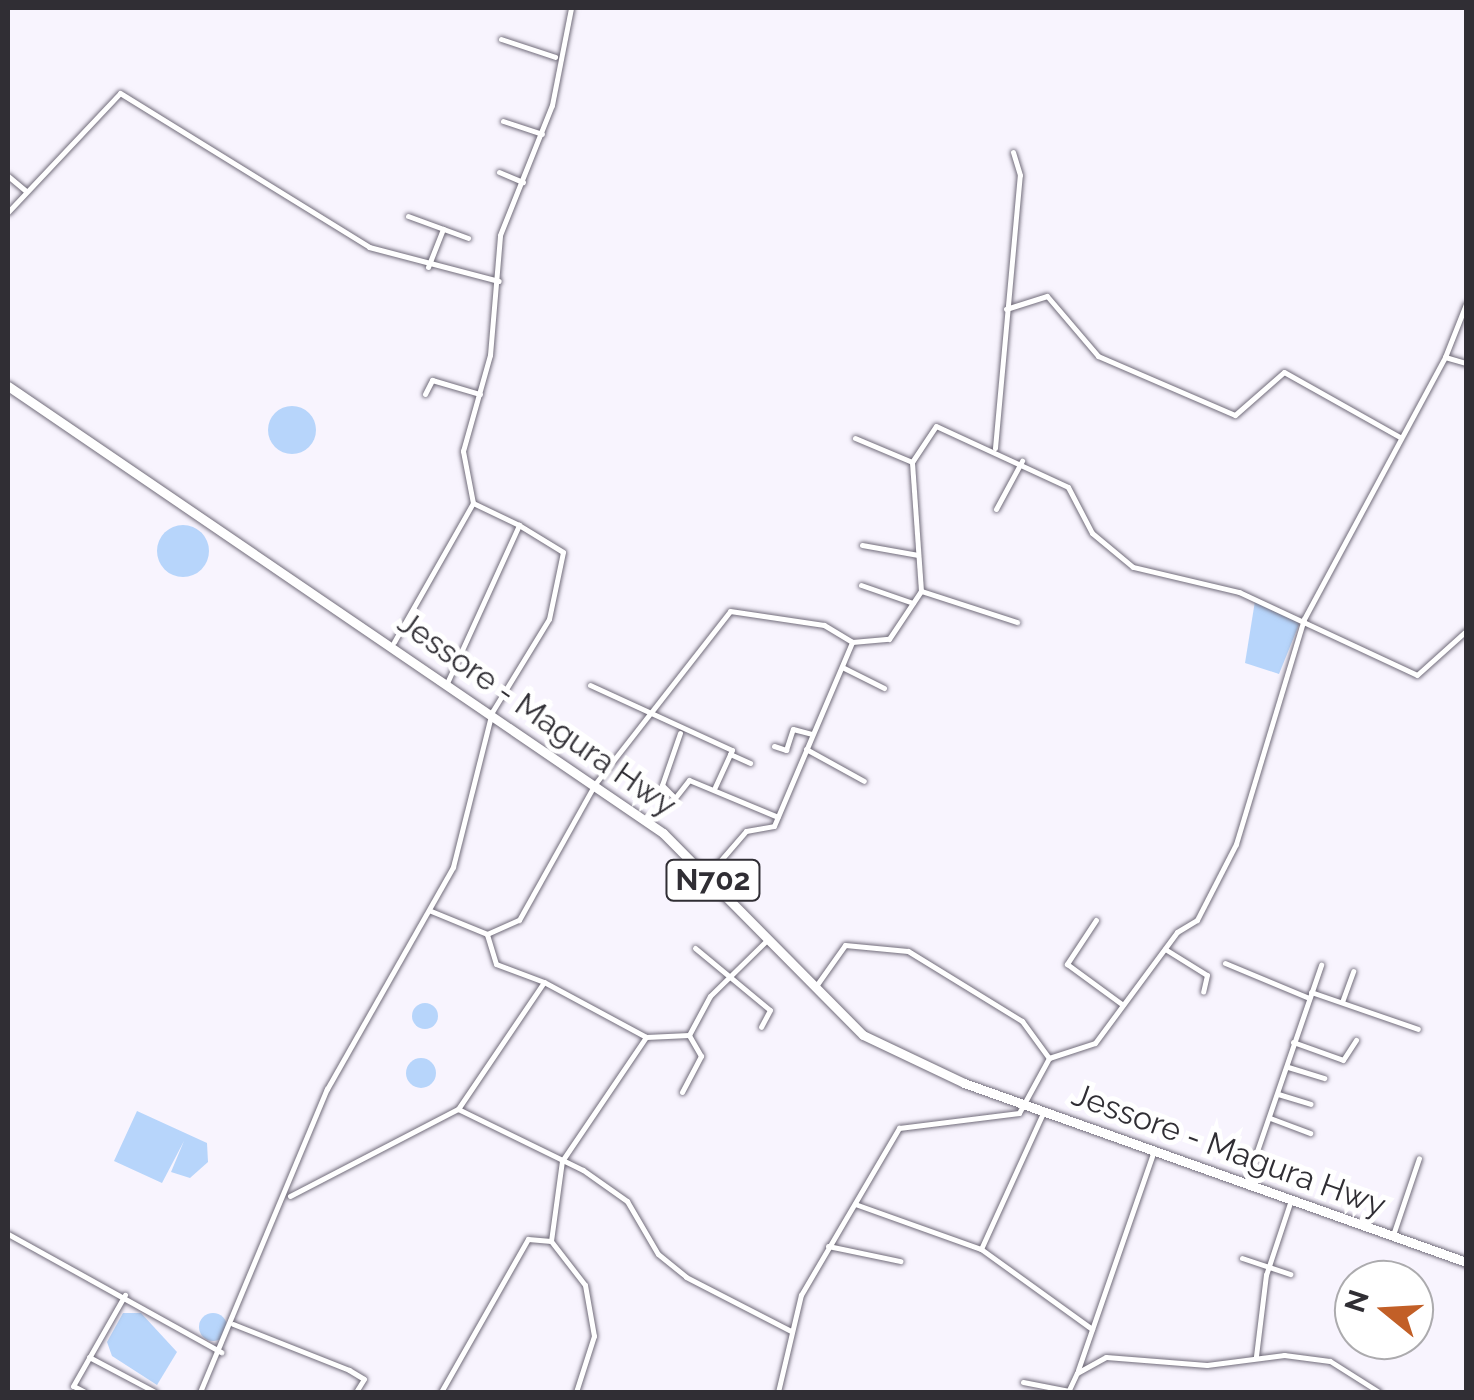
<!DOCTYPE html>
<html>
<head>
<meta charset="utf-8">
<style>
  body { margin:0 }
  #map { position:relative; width:1474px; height:1400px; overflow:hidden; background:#f8f4fe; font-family:Raleway,sans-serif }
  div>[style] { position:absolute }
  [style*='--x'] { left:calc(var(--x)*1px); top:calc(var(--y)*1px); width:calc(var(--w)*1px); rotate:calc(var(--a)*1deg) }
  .water>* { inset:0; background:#b7d5fb }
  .round { border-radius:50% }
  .roads { filter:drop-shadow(0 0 2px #716c7a) drop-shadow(0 0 2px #716c7a) }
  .minor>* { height:5px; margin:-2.5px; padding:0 2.5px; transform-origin:2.5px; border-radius:2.5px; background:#fff }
  .trunk>* { height:9px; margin:-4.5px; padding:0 4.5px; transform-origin:4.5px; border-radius:4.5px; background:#fff }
  span { translate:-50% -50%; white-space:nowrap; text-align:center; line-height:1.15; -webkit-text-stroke:10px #fff; paint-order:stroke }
  .shield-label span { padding:2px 8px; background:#fff; border:2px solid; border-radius:8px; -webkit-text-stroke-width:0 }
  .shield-label { font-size:30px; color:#302e34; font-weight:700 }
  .street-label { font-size:32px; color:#302e34 }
  .frame { position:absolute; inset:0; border:10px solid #302e34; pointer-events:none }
  .north { position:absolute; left:1334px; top:1260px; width:100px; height:100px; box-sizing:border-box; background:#fff; border:2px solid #acabae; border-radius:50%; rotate:288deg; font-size:28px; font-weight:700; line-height:40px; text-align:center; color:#302e34 }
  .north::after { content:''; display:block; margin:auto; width:35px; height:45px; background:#c25f27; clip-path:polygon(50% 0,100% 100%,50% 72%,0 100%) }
</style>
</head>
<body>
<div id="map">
  <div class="water">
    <div class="round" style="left:268px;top:406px;width:48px;height:48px"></div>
    <div class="round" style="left:157px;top:525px;width:52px;height:52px"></div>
    <div style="clip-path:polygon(1255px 601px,1300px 622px,1279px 674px,1245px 663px)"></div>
    <div class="round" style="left:412px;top:1003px;width:26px;height:26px"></div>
    <div class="round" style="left:406px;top:1058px;width:30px;height:30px"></div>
    <div style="clip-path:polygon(137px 1111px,207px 1143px,208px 1162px,190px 1178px,171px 1172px,184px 1141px,162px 1183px,114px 1161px)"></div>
    <div class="round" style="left:199px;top:1313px;width:28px;height:28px"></div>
    <div style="clip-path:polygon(123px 1313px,141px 1313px,177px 1352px,157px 1385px,112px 1356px,107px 1342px)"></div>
  </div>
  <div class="roads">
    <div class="minor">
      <div style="--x:501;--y:39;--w:57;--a:18.4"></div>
      <div style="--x:503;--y:121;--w:41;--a:18.4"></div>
      <div style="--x:499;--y:172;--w:26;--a:23"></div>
      <div style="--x:8;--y:176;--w:23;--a:40"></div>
      <div style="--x:8;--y:212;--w:163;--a:-46.7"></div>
      <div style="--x:120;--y:93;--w:293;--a:31.7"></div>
      <div style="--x:369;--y:247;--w:134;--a:14.7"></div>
      <div style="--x:408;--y:216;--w:64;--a:20.1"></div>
      <div style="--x:428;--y:267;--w:41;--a:-68.5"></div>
      <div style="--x:1466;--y:304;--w:57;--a:111.6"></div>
      <div style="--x:1445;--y:357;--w:22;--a:16"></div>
      <div style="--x:1006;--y:309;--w:43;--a:-17.6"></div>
      <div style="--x:1047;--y:296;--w:79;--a:49.6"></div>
      <div style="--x:1098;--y:356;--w:149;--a:23.3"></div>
      <div style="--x:1235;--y:415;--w:65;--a:-41.3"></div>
      <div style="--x:1284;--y:372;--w:133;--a:29.3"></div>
      <div style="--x:425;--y:394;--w:16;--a:-63"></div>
      <div style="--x:432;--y:380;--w:50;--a:16.3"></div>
      <div style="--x:855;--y:438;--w:62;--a:22.8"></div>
      <div style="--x:995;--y:448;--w:274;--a:-84.8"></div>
      <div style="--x:1020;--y:175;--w:24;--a:-107"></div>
      <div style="--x:996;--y:509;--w:55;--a:-61.6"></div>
      <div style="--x:862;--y:545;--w:57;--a:10.1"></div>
      <div style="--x:861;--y:585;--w:55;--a:19.1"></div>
      <div style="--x:921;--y:591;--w:101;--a:17.9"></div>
      <div style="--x:394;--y:642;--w:160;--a:-60.4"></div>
      <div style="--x:842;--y:667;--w:47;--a:26.6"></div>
      <div style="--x:447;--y:683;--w:174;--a:-65.5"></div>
      <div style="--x:519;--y:525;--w:51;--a:-154.4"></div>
      <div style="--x:473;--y:503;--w:53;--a:-100.9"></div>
      <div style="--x:463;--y:451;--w:100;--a:-74.3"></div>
      <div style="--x:490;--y:355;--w:120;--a:-85.2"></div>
      <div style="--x:500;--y:235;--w:140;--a:-68.2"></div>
      <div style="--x:552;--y:105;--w:99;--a:-78.9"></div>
      <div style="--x:590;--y:685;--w:156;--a:24.6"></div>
      <div style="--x:732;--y:750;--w:41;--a:114.7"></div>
      <div style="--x:680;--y:733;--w:55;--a:109.1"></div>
      <div style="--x:662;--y:785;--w:18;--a:45"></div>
      <div style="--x:675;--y:798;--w:23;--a:-52"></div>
      <div style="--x:689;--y:780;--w:96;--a:22.6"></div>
      <div style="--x:774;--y:746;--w:13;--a:18"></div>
      <div style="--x:786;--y:750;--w:22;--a:-72"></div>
      <div style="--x:793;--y:729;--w:20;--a:15"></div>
      <div style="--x:806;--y:749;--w:66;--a:28.9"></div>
      <div style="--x:730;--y:754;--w:22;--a:24"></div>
      <div style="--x:708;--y:875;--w:58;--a:-49.2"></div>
      <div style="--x:746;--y:831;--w:28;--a:-10"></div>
      <div style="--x:774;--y:826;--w:200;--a:-67"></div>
      <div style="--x:852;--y:642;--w:37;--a:-5"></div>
      <div style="--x:889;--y:639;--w:58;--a:-56.3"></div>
      <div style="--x:921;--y:591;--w:129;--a:-94"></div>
      <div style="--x:912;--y:462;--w:43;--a:-56.3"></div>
      <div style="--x:936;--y:426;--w:145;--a:24.8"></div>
      <div style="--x:1068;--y:487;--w:52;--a:62.4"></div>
      <div style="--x:1092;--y:533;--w:53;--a:39.7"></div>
      <div style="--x:1133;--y:567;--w:109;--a:13.3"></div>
      <div style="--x:1239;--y:592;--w:196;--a:25"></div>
      <div style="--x:1417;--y:675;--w:66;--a:-41.9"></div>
      <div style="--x:431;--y:911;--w:61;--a:22.3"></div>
      <div style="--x:487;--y:934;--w:35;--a:-24"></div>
      <div style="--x:519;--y:920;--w:156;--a:-60.8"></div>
      <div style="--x:595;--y:784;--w:219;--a:-52"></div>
      <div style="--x:730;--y:611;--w:95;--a:8.5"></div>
      <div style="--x:824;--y:625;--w:33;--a:31"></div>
      <div style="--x:1096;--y:920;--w:53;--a:123.4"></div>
      <div style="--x:1067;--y:964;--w:69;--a:36.2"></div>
      <div style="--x:695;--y:948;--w:97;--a:39.6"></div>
      <div style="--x:770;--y:1010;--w:19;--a:118"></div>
      <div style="--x:1165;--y:949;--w:49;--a:31.8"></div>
      <div style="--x:1207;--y:975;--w:17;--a:103"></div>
      <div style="--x:1225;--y:963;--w:91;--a:22.6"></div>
      <div style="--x:544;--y:982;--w:116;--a:28.3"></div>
      <div style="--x:816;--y:986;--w:50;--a:-54.7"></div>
      <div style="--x:845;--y:945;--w:63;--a:5.4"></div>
      <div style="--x:908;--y:951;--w:134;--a:31.6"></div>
      <div style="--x:1022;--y:1021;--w:46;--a:53.9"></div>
      <div style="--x:1311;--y:992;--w:113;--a:19.1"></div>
      <div style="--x:1342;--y:1002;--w:33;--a:-70"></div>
      <div style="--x:1293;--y:1042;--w:53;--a:19.8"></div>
      <div style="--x:1343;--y:1060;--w:24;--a:-57"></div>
      <div style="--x:1288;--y:1067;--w:38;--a:17"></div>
      <div style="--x:682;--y:1092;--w:41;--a:-62.2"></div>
      <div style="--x:701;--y:1056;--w:24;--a:-120"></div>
      <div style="--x:1278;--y:1094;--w:34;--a:17"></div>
      <div style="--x:458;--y:1109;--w:139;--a:26"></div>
      <div style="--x:583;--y:1170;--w:54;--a:35.2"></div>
      <div style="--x:627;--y:1201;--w:61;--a:59.7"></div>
      <div style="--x:658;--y:1254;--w:36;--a:39"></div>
      <div style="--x:686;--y:1277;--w:118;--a:27.2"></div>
      <div style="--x:1270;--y:1118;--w:43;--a:20.6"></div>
      <div style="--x:1246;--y:1183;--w:231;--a:-71"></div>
      <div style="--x:290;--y:1196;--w:189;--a:-27.4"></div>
      <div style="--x:458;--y:1109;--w:153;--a:-55.9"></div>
      <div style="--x:544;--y:982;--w:51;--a:-159.4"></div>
      <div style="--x:496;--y:964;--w:31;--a:-107"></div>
      <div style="--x:855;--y:1204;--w:134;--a:19.7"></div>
      <div style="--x:981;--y:1249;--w:137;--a:35.8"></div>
      <div style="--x:8;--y:1234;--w:244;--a:29"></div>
      <div style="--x:1393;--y:1235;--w:81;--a:-71.3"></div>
      <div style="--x:828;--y:1246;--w:74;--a:11.8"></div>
      <div style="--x:981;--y:1249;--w:152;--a:-65.5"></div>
      <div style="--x:1242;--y:1258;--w:51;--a:18.4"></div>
      <div style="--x:233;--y:1324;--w:125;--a:21.6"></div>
      <div style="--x:349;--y:1370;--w:17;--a:31"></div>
      <div style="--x:364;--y:1379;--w:15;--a:122"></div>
      <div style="--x:1256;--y:1356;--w:82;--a:-83"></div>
      <div style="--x:1266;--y:1275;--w:79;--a:-71.6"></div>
      <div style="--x:89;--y:1357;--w:75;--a:27.9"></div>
      <div style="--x:1078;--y:1370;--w:233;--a:-70.9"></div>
      <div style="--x:1023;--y:1382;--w:47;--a:11.1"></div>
      <div style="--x:85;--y:1392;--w:13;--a:-153"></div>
      <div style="--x:73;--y:1386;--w:105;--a:-60.3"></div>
      <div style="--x:200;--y:1392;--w:329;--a:-67.3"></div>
      <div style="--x:327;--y:1089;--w:255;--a:-60.4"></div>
      <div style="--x:453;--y:867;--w:160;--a:-75.9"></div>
      <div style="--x:492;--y:712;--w:109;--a:-58.5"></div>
      <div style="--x:549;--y:619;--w:68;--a:-78.2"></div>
      <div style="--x:563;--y:552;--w:52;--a:-148.5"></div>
      <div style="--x:441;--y:1392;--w:176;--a:-60.4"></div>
      <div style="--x:528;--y:1239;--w:23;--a:5"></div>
      <div style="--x:576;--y:1392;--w:59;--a:-72.2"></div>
      <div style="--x:594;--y:1336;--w:52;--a:-100"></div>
      <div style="--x:585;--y:1285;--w:56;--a:-127.7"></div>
      <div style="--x:551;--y:1241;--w:81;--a:-82.2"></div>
      <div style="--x:562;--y:1161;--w:150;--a:-55.9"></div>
      <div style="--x:646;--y:1037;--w:43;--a:-2.7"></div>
      <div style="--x:689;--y:1035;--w:44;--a:-61.7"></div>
      <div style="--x:710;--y:996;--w:80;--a:-44.5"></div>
      <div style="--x:778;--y:1392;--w:100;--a:-76.7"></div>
      <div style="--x:801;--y:1295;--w:194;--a:-59.6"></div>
      <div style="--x:899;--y:1128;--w:121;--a:-7.1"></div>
      <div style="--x:1019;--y:1113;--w:63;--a:-61.4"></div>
      <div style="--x:1049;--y:1058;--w:48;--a:-18.1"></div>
      <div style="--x:1095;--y:1043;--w:138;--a:-53.5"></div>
      <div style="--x:1177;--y:932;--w:23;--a:-31"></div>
      <div style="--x:1197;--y:920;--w:85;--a:-62.8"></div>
      <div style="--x:1236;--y:844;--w:235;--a:-73.2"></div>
      <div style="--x:1304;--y:619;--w:298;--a:-61.7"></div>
      <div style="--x:1068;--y:1392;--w:21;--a:-65"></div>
      <div style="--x:1077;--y:1373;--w:33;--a:-29"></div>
      <div style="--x:1106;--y:1357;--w:101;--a:4.5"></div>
      <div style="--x:1207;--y:1365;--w:78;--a:-7.4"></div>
      <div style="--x:1284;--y:1355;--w:46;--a:7.4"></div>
      <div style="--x:1330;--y:1361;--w:58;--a:32.3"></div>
    </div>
    <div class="trunk">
      <div style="--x:8;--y:386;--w:793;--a:34.31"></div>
      <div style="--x:663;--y:833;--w:284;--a:45.3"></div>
      <div style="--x:863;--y:1035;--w:112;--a:25.4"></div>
      <div style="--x:964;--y:1083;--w:533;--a:19.62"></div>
    </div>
  </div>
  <div class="shield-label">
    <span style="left:713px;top:880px">N702</span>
  </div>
  <div class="street-label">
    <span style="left:537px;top:714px;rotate:35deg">Jessore - Magura Hwy</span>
    <span style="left:1229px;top:1150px;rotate:20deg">Jessore - Magura Hwy</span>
  </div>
  <div class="frame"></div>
  <div class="north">N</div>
</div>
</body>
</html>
